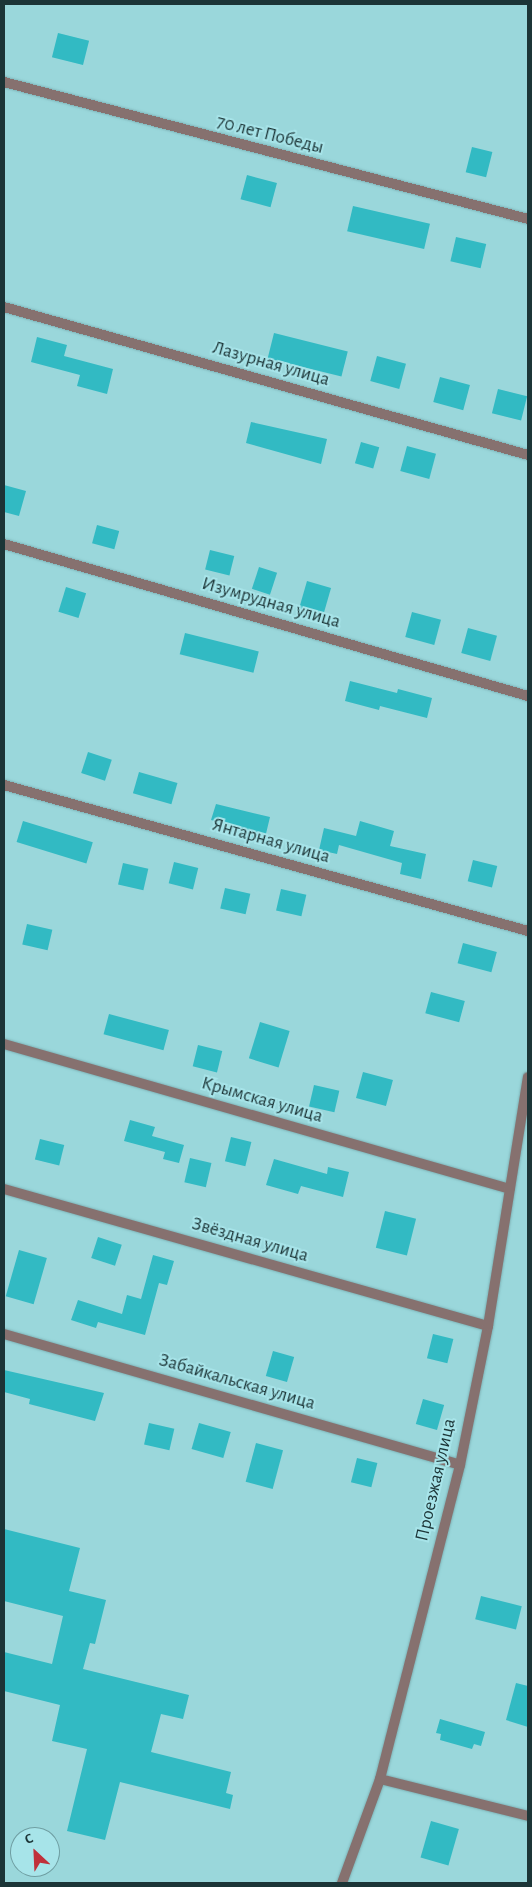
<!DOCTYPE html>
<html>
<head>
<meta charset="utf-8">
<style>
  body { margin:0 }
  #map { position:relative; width:532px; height:1887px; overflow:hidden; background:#9ad7db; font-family:"Alegreya Sans",sans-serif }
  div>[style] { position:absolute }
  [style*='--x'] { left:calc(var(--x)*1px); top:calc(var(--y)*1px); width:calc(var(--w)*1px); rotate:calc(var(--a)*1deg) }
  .building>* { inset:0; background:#32bac3; transform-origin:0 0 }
  .roads { filter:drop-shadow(0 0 1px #7eb3b7) drop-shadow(0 0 1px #7eb3b7) }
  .minor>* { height:10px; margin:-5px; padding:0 5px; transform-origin:5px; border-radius:5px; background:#86716f }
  span { translate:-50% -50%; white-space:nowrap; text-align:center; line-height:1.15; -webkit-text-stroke:4px #a7e4e9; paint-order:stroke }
  .street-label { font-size:19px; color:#1c3537 }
  .frame { position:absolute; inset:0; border:5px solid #1c3537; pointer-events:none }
  .north { position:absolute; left:10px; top:1827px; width:50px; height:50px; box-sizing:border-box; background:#a7e4e9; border:1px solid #6f9ea2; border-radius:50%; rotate:335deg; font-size:14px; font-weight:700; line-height:20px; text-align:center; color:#1c3537 }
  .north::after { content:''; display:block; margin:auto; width:18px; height:22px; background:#c0303a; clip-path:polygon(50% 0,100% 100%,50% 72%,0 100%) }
</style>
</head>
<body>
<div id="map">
  <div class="building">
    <div style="left:58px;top:33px;width:32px;height:25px;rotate:14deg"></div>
    <div style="left:472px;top:147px;width:21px;height:26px;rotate:14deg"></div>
    <div style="left:247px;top:175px;width:31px;height:25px;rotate:15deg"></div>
    <div style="left:353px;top:206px;width:79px;height:26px;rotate:13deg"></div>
    <div style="left:456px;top:237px;width:31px;height:25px;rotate:13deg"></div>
    <div style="left:274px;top:333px;width:76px;height:26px;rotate:14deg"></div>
    <div style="clip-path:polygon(37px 337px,67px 345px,64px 356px,113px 369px,107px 394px,77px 386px,80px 375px,31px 362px)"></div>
    <div style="left:377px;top:356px;width:30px;height:26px;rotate:15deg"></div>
    <div style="left:440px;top:377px;width:31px;height:26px;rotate:15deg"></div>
    <div style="left:498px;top:389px;width:30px;height:25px;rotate:14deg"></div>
    <div style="clip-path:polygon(251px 422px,327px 439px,321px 464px,246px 443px)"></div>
    <div style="left:361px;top:442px;width:19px;height:22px;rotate:16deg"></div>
    <div style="left:407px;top:446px;width:30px;height:26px;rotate:15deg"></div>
    <div style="clip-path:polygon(4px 485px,26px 491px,19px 516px,4px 512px)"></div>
    <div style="left:97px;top:525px;width:23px;height:19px;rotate:15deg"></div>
    <div style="left:210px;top:550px;width:25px;height:20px;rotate:14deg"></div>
    <div style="left:259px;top:567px;width:19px;height:23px;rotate:18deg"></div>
    <div style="left:307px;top:581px;width:25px;height:30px;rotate:16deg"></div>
    <div style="left:66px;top:587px;width:21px;height:26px;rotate:17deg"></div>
    <div style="left:412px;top:612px;width:30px;height:26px;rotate:15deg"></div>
    <div style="left:468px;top:628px;width:30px;height:26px;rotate:15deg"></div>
    <div style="left:185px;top:633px;width:76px;height:22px;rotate:14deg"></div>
    <div style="clip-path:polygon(350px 681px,397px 693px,398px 689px,432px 698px,427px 718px,380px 706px,379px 710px,345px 701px)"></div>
    <div style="left:88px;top:752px;width:25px;height:22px;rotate:18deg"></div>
    <div style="left:139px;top:772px;width:40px;height:22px;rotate:16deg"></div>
    <div style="clip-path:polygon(216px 804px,270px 817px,264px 842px,243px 838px,245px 830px,211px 820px)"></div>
    <div style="left:23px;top:821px;width:73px;height:22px;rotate:17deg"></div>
    <div style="clip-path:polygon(360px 821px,394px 831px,390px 846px,426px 854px,421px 879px,400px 874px,402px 863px,339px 845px,337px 854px,319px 850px,324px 828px,356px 836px)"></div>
    <div style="left:473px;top:860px;width:25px;height:22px;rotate:14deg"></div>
    <div style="left:174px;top:862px;width:25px;height:22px;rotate:14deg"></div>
    <div style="left:123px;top:863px;width:26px;height:22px;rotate:13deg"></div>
    <div style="left:225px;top:888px;width:26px;height:21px;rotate:13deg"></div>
    <div style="left:281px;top:889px;width:26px;height:22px;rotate:13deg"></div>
    <div style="left:27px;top:924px;width:26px;height:21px;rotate:13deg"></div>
    <div style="left:463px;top:943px;width:35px;height:21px;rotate:15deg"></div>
    <div style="left:431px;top:992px;width:35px;height:22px;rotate:15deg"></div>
    <div style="left:109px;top:1014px;width:62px;height:21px;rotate:15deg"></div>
    <div style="left:260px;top:1022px;width:31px;height:38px;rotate:17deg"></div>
    <div style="left:198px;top:1045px;width:25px;height:22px;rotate:14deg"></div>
    <div style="left:363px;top:1072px;width:31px;height:27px;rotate:15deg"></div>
    <div style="left:314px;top:1085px;width:26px;height:22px;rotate:13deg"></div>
    <div style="clip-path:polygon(130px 1120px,155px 1127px,152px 1136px,184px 1145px,179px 1163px,163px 1159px,165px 1152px,124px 1141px)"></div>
    <div style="left:231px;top:1137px;width:21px;height:25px;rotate:14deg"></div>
    <div style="left:40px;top:1139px;width:25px;height:21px;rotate:14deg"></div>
    <div style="left:190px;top:1158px;width:22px;height:25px;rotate:13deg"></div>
    <div style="clip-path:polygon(274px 1159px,327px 1174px,328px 1167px,349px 1172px,343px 1197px,301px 1186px,298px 1194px,266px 1185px)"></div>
    <div style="left:385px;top:1211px;width:32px;height:38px;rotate:14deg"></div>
    <div style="left:98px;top:1237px;width:25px;height:22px;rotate:18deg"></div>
    <div style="left:19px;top:1250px;width:29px;height:48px;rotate:16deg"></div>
    <div style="clip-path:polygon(153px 1255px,174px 1261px,167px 1285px,159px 1283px,145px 1335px,98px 1322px,96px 1328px,71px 1320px,78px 1300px,122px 1314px,127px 1295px,141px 1299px)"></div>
    <div style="left:433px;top:1334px;width:21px;height:25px;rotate:14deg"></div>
    <div style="left:273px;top:1351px;width:22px;height:26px;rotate:16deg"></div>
    <div style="clip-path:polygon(4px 1370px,104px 1393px,95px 1421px,29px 1404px,30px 1399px,4px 1392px)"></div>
    <div style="left:423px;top:1399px;width:22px;height:26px;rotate:16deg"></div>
    <div style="left:149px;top:1423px;width:26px;height:22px;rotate:13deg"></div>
    <div style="left:199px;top:1423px;width:33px;height:27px;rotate:16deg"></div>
    <div style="left:256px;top:1443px;width:28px;height:40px;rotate:15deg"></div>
    <div style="left:357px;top:1458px;width:21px;height:25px;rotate:14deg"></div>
    <div style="clip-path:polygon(4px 1529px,80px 1548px,69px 1591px,106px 1600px,95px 1644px,90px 1643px,83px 1669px,189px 1695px,183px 1719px,161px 1714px,151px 1752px,231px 1772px,226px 1793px,233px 1795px,230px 1809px,120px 1782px,105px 1840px,67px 1831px,87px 1749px,52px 1741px,60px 1705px,4px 1691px,4px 1652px,52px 1664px,63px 1616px,4px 1601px)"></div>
    <div style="left:481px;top:1596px;width:42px;height:24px;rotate:14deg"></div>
    <div style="clip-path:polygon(516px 1683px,528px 1686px,528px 1727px,506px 1720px)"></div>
    <div style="clip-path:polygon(440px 1719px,485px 1732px,481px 1746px,474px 1744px,472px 1749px,440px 1740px,441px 1734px,436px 1733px)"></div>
    <div style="left:431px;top:1821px;width:29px;height:38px;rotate:16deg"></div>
  </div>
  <div class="roads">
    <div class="minor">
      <div style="--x:4;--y:82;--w:542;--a:14.65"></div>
      <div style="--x:4;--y:307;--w:544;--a:15.77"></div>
      <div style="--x:4;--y:544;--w:546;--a:16.18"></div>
      <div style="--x:4;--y:785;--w:544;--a:15.57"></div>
      <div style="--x:4;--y:1044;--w:526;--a:15.99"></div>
      <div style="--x:4;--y:1189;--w:503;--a:15.8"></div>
      <div style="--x:4;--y:1334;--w:474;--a:16"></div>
      <div style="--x:380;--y:1779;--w:153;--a:14"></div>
      <div style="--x:342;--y:1883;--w:111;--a:-69.9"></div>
      <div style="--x:380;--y:1779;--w:324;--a:-75.7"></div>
      <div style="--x:460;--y:1465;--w:142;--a:-78.6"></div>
      <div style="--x:488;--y:1326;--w:252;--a:-80.9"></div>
    </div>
  </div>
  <div class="street-label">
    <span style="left:270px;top:135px;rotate:14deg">70 лет Победы</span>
    <span style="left:271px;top:364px;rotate:16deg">Лазурная улица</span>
    <span style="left:271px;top:603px;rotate:16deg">Изумрудная улица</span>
    <span style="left:271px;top:841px;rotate:16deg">Янтарная улица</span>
    <span style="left:262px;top:1100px;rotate:16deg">Крымская улица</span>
    <span style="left:250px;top:1240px;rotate:16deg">Звёздная улица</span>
    <span style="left:237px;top:1382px;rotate:16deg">Забайкальская улица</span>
    <span style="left:436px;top:1480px;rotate:-77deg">Проезжая улица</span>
  </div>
  <div class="frame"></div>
  <div class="north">С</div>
</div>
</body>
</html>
